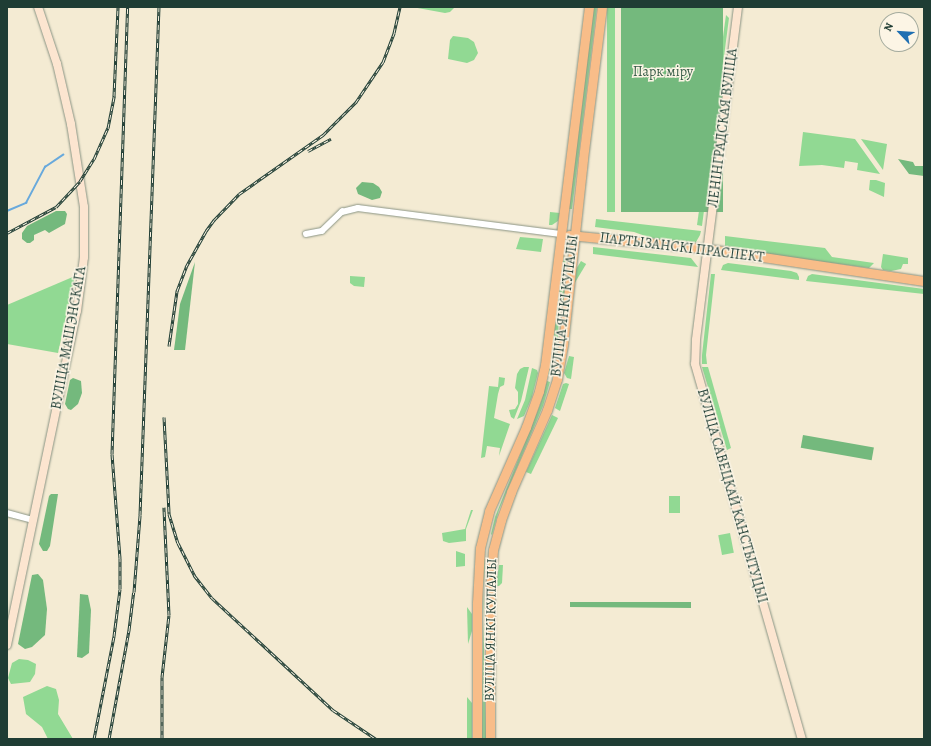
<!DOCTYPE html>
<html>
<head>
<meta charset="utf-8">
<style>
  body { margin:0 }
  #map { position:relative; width:931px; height:746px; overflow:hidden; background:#f4ebd3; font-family:Alegreya,serif }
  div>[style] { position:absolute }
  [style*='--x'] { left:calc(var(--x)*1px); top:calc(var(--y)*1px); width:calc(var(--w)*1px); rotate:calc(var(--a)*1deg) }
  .green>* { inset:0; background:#91d993; transform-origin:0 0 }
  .forest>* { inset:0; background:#74b97d; transform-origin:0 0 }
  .stream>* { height:1.5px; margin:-0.75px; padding:0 0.75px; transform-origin:0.75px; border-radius:0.75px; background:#68a9dc }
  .roads { filter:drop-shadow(0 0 1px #8a9484) drop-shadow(0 0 1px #8a9484) }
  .street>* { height:5.5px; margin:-2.75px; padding:0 2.75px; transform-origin:2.75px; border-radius:2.75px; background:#fff }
  .secondary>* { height:8px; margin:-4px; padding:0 4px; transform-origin:4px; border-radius:4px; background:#fce5d0 }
  .primary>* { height:9px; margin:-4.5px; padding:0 4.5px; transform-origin:4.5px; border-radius:4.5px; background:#f8bd89 }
  .rail>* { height:3px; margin-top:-1.5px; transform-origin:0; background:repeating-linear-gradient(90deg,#fcf5e5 0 4.5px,#1f3d34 0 9px); box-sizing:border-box; border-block:1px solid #1f3d34 }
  span { translate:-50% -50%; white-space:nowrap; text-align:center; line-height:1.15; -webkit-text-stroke:3px #fcf5e5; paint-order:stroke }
  .park-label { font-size:14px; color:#365c47 }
  .street-label { font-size:14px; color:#1f3d34 }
  .frame { position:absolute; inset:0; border:8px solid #1f3d34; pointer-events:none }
  .north { position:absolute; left:879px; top:12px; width:40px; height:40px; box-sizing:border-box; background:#fcf5e5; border:1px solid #a4ab9e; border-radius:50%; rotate:295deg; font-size:11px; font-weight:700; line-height:16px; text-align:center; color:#1f3d34 }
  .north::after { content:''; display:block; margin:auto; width:14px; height:18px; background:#1f6fb2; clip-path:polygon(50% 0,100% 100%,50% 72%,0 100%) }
</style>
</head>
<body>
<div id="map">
  <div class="green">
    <div style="clip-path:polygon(412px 7px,455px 7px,450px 12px,445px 13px)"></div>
    <div style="clip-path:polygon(593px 7px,597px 7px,572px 209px,567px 209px)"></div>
    <div style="left:607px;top:7px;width:8px;height:205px"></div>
    <div style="clip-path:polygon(726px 15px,729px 18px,702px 226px,697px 225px)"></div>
    <div style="clip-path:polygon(453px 36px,468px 38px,474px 42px,478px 53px,474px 60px,467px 63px,448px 59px,450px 40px)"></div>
    <div style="clip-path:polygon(803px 132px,855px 139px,880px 174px,857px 170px,858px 163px,845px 161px,844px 168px,822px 165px,799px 166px)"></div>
    <div style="clip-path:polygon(861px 139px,887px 144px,883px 170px)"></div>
    <div style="clip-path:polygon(870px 180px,876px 180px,885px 183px,884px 197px,869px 190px)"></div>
    <div style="clip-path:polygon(550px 212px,560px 213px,558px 221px,552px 225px,549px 225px)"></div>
    <div style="clip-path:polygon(596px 219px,701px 231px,700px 235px,696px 242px,692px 243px,651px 238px,634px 232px,595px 227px)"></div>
    <div style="clip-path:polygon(725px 236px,825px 248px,832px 257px,874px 263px,869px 268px,725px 249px)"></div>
    <div style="clip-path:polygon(520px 237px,543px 239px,541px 252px,516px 249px)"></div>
    <div style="clip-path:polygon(593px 247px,691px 258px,698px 267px,593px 254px)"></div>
    <div style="clip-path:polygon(883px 254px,908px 258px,908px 264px,903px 264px,901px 269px,891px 271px,883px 270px,881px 267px)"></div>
    <div style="clip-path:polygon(564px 257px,566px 258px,559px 313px,558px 336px,552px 375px,548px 374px)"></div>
    <div style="left:581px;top:261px;width:6px;height:62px;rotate:31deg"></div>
    <div style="clip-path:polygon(728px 263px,791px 271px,797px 273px,799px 277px,799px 280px,721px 270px,723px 265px)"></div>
    <div style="clip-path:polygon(711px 274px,715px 274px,706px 355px,707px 364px,702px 364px,702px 355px)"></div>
    <div style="clip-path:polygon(812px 274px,924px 289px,924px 294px,806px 281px,808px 276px)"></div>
    <div style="clip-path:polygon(75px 276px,58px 353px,7px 344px,7px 305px)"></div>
    <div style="clip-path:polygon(350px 276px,365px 277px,364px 287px,354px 286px,350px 283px)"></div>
    <div style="clip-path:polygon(569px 356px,574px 357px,571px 379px,567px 378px,564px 373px)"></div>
    <div style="clip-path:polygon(524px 367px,529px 367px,521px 401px,514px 419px,511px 417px,509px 410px,515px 409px,518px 404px,518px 392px,515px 388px,517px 374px,520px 369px)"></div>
    <div style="clip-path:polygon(702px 367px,708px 367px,731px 448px,727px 450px)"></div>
    <div style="clip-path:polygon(532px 368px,537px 370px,538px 373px,532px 397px,524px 416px,517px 419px,525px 400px)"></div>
    <div style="clip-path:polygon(499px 377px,505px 378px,504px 385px,500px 387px,498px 394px,494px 418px,510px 424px,499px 456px,500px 448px,487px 446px,485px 457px,481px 458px,489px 386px,498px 387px)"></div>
    <div style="clip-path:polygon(547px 381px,550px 382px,543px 406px,499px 510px,492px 535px,491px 534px,495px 517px,540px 405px)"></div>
    <div style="clip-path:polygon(566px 383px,569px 384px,560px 411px,555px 408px,563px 384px)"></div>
    <div style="clip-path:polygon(552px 415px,558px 418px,531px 474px,526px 472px)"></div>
    <div style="left:680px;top:496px;width:17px;height:11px;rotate:90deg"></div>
    <div style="clip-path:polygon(471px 510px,473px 510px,466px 529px,466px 541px,449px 543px,443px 541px,442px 533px,465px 529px)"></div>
    <div style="left:730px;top:533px;width:20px;height:12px;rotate:79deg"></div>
    <div style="clip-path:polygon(456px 551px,465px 554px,465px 566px,456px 567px)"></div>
    <div style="clip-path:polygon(484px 559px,485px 559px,483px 604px,486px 739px,482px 739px)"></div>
    <div style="clip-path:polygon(499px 565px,503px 565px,502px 583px,499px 586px,496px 586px)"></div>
    <div style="clip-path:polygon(467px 607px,472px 614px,472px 631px,468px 644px)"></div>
    <div style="clip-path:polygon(19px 659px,28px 660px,36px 664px,35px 674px,30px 682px,11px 684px,8px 678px,12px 663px)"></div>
    <div style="clip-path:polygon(47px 686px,56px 689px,59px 700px,58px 714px,73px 739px,48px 739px,42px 727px,26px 714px,23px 697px)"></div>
    <div style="clip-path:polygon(467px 697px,472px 703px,472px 739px,467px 739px)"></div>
  </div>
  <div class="forest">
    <div style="left:621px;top:7px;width:102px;height:205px"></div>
    <div style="clip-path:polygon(898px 159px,913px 162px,915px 166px,924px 166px,924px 176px,909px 174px)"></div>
    <div style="clip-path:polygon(362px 182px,373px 183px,379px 187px,382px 192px,380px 198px,372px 200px,358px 194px,356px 188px)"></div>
    <div style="clip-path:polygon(56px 211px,65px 211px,67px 214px,65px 224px,49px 233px,45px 230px,34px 235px,34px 240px,30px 243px,27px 243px,22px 239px,22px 233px,27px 226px)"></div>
    <div style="clip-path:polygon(195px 262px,185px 350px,174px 350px,180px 304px)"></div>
    <div style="clip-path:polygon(73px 378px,81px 381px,82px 393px,78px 404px,71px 410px,68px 409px,65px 404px,70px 380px)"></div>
    <div style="left:803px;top:435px;width:72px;height:13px;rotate:10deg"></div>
    <div style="clip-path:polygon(51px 494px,58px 494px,50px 546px,47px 551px,43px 551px,39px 544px,49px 496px)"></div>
    <div style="clip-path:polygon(38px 574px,43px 580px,47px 609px,45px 635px,32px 647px,25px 649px,18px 644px,32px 575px)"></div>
    <div style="clip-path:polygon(80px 594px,88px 595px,91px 610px,89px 653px,82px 658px,77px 657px)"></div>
    <div style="clip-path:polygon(570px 602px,691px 602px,691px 608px,570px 607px)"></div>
  </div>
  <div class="stream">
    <div style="--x:7;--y:211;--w:21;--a:-23"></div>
    <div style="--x:26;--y:203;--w:41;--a:-62.2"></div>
    <div style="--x:45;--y:167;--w:22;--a:-34"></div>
  </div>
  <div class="roads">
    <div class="street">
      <div style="--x:306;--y:234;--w:16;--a:-11"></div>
      <div style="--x:322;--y:231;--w:28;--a:-44"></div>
      <div style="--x:342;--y:212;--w:16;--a:-14"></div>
      <div style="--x:358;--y:208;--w:206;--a:7.3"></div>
      <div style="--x:7;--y:513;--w:27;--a:15"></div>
    </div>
    <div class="secondary">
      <div style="--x:738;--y:7;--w:336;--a:97.2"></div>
      <div style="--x:696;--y:340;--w:24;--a:92"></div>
      <div style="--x:695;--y:364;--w:390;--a:74.1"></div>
      <div style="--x:7;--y:645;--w:341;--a:-78.2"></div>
      <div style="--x:77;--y:311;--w:54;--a:-82.6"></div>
      <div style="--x:84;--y:257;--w:50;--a:-90"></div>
      <div style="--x:84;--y:207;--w:84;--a:-98.9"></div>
      <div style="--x:71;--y:124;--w:62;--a:-103.1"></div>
      <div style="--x:57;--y:64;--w:60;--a:-108.4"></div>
    </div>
    <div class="primary">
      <div style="--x:569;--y:235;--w:141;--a:5.7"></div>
      <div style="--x:709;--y:249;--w:217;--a:8.5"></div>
      <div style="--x:477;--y:739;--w:136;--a:-90"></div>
      <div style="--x:477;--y:603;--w:55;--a:-86.9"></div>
      <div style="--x:480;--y:548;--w:38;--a:-76"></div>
      <div style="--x:489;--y:511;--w:92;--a:-66.2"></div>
      <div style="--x:526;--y:427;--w:38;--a:-70"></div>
      <div style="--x:539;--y:391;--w:27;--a:-77"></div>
      <div style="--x:545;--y:365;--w:361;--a:-83"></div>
      <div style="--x:490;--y:739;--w:145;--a:-90"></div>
      <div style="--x:490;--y:594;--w:44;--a:-86.1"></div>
      <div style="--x:493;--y:550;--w:31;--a:-75"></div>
      <div style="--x:501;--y:520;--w:30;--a:-70"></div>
      <div style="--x:511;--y:492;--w:90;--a:-66.3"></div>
      <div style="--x:547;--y:410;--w:33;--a:-72"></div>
      <div style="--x:557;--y:379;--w:36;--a:-80"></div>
      <div style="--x:563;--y:344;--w:186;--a:-83.8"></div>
      <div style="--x:583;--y:159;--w:153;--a:-82.9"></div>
    </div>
  </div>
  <div class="rail">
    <div style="--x:308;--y:151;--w:26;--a:-28"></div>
    <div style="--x:7;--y:233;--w:55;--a:-28"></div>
    <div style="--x:56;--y:207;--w:35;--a:-47"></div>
    <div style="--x:80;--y:181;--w:26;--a:-58"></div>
    <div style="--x:94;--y:159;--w:34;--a:-66"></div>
    <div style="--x:108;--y:128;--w:33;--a:-79"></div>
    <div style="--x:114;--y:96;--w:89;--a:-87.4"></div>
    <div style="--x:169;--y:346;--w:56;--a:-81.7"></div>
    <div style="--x:177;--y:291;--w:26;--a:-69"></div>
    <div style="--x:186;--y:267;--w:41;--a:-60.9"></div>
    <div style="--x:206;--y:231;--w:14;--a:-54"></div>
    <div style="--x:214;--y:220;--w:36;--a:-46"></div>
    <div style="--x:239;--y:194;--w:103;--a:-35.1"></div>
    <div style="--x:323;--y:135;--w:47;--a:-45"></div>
    <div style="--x:356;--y:102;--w:48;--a:-56"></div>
    <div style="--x:383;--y:62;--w:31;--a:-69"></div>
    <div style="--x:394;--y:33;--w:27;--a:-77"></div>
    <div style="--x:164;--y:417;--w:97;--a:87"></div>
    <div style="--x:169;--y:514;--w:30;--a:73"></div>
    <div style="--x:178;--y:543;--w:36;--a:63"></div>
    <div style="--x:194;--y:575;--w:29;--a:52"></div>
    <div style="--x:212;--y:598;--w:165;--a:42.8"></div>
    <div style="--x:333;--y:710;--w:52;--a:34"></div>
    <div style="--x:94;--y:739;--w:105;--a:-79"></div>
    <div style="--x:114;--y:636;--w:47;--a:-82.7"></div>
    <div style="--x:120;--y:589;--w:31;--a:-90"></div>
    <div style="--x:120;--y:558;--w:104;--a:-94.4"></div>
    <div style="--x:112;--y:454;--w:447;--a:-88"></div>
    <div style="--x:109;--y:739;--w:111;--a:-79.6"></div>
    <div style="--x:129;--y:630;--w:38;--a:-83"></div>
    <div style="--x:134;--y:592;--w:77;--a:-85.5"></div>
    <div style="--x:140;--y:515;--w:508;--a:-87.86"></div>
    <div style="--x:162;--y:739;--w:62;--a:-90"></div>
    <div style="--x:162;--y:677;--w:62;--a:-83.6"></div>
    <div style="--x:169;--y:615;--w:108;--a:-92.7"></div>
  </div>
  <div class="park-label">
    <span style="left:663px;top:72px">Парк міру</span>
  </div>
  <div class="street-label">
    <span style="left:723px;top:128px;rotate:-83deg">ЛЕНІНГРАДСКАЯ ВУЛІЦА</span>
    <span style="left:682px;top:248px;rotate:7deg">ПАРТЫЗАНСКІ ПРАСПЕКТ</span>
    <span style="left:565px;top:306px;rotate:-83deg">ВУЛІЦА ЯНКІ КУПАЛЫ</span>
    <span style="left:69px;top:338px;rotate:-80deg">ВУЛІЦА МАШЭНСКАГА</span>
    <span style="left:732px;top:496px;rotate:74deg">ВУЛІЦА САВЕЦКАЙ КАНСТЫТУЦЫІ</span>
    <span style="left:491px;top:630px;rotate:-89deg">ВУЛІЦА ЯНКІ КУПАЛЫ</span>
  </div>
  <div class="frame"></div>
  <div class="north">N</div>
</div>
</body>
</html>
